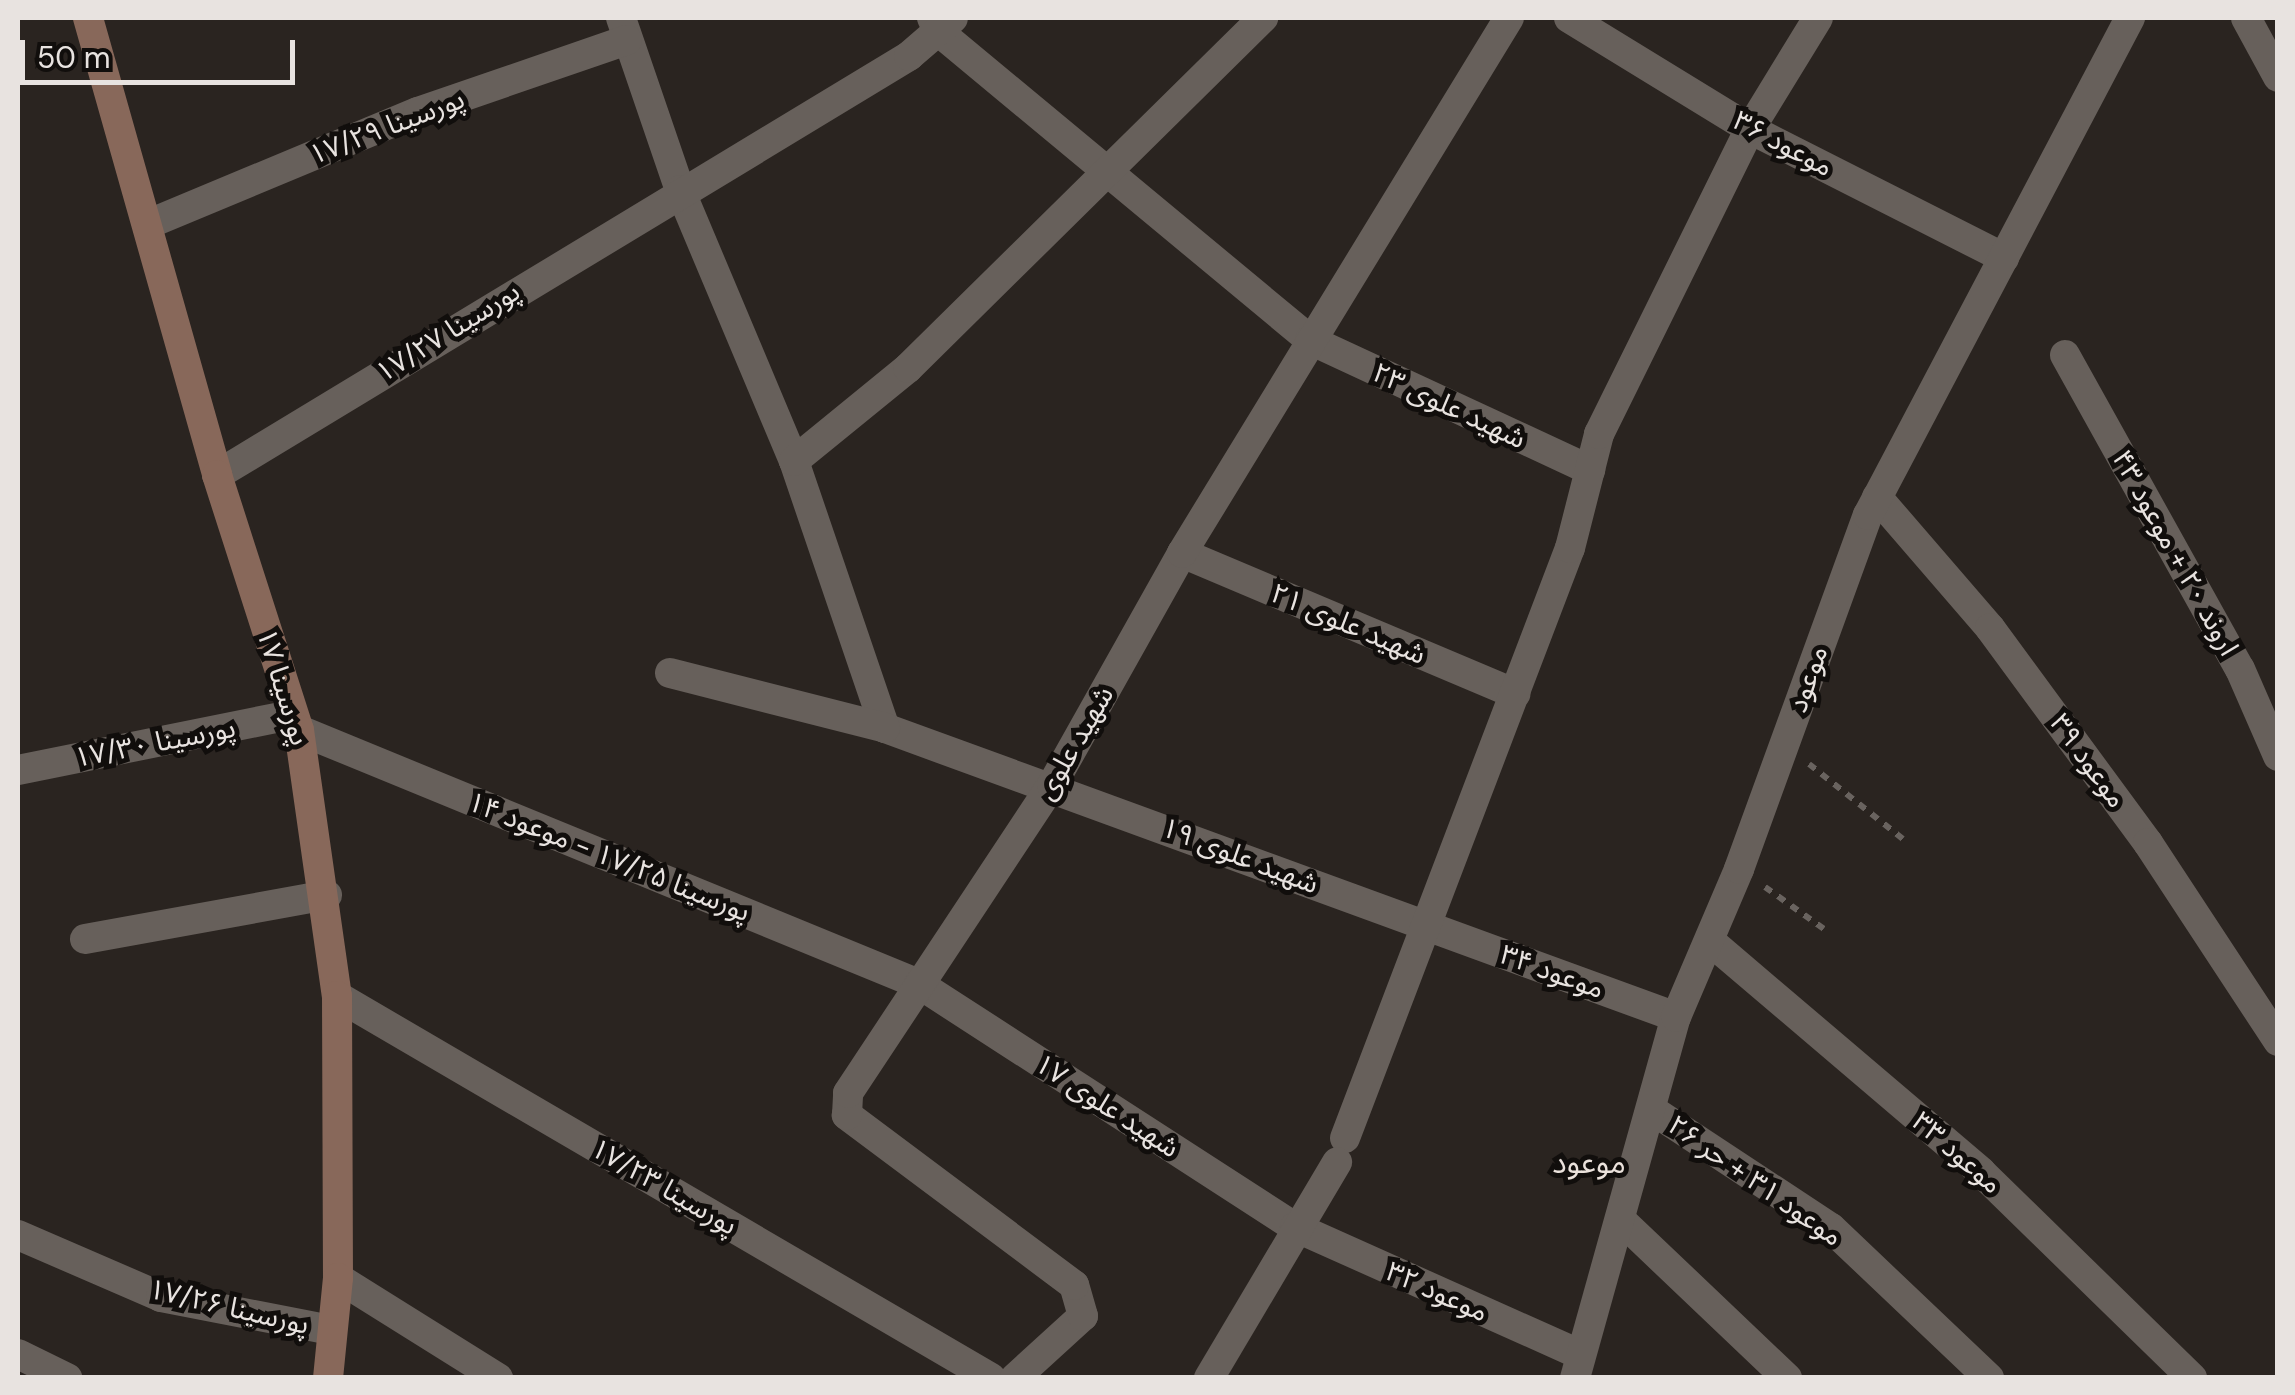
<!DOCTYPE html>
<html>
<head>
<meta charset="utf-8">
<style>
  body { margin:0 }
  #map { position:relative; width:2295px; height:1395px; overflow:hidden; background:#2a2420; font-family:"DM Sans","Noto Sans Arabic",sans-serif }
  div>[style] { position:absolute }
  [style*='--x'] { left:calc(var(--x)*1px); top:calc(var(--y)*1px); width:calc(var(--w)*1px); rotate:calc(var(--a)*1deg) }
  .path>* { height:6px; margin-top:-3px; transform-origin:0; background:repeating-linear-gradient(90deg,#69635f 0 8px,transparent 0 16px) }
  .street>* { height:30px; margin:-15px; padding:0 15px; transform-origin:15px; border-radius:15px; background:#67605b }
  .secondary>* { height:30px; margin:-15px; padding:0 15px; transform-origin:15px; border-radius:15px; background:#88685a }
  span { translate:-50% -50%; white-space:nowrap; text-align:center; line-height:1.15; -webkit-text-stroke:10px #110e0c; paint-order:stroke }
  .street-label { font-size:28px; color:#e8e3e0 }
  .neighbourhood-label { font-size:30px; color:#ebe2dc }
  .frame { position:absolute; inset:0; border:20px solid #e8e3e0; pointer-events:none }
  .scale { position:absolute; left:20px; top:40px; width:275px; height:45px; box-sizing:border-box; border:5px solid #e8e3e0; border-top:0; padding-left:12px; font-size:30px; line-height:35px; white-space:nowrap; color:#e8e3e0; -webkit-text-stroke:8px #110e0c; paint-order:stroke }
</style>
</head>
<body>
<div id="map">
  <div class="path">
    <div style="--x:1809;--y:764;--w:120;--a:38.6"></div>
    <div style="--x:1765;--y:887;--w:72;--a:35.4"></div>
  </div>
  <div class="street">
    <div style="--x:621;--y:18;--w:182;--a:71.1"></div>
    <div style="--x:680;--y:190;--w:294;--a:67.2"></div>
    <div style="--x:794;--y:461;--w:282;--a:71.2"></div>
    <div style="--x:885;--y:728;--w:842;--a:20.07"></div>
    <div style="--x:932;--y:18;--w:14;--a:65"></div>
    <div style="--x:938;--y:31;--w:484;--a:39.7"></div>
    <div style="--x:1310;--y:340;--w:309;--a:24.9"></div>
    <div style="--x:1569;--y:18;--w:212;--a:31.5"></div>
    <div style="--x:1750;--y:129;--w:285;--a:26.9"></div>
    <div style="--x:2246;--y:18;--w:67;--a:61.5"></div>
    <div style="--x:151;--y:223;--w:289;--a:-22.6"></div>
    <div style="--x:418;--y:112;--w:221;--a:-19"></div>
    <div style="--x:2065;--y:355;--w:359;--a:60.9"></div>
    <div style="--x:2240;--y:669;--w:95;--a:66.4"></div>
    <div style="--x:794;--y:461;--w:147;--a:-39.2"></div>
    <div style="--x:908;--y:368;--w:499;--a:-44.6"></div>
    <div style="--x:217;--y:475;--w:809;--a:-31.19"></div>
    <div style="--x:909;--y:56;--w:58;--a:-40.8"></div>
    <div style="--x:1877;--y:497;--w:173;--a:49.2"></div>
    <div style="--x:1990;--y:628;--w:267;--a:53.7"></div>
    <div style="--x:2148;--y:843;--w:237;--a:56.7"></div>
    <div style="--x:1182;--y:553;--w:362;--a:22.9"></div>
    <div style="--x:670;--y:673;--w:222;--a:14.3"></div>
    <div style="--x:299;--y:730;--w:670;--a:22.28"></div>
    <div style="--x:919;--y:984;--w:448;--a:32.9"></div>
    <div style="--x:1295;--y:1227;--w:311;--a:24.1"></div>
    <div style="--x:18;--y:770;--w:279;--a:-11.4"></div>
    <div style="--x:85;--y:939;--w:246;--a:-10.3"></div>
    <div style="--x:1710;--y:941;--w:356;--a:40.4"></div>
    <div style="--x:1981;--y:1172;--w:295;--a:44.3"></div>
    <div style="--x:337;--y:996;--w:757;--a:30.29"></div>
    <div style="--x:1652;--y:1110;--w:214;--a:33.4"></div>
    <div style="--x:1831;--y:1228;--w:218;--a:43.5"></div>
    <div style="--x:1345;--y:1138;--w:631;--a:-69.13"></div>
    <div style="--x:1570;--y:548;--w:118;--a:-75.7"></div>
    <div style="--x:1599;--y:434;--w:340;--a:-63.7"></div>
    <div style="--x:1750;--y:129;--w:130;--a:-58.5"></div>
    <div style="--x:1622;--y:1221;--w:228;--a:43.6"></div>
    <div style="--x:18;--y:1235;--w:156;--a:23.4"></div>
    <div style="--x:161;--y:1297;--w:173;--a:11"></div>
    <div style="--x:338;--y:1278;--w:189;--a:32"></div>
    <div style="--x:18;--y:1354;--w:55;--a:26.1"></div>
    <div style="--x:1015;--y:1378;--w:92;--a:-42.4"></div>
    <div style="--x:1083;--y:1316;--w:32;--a:-106"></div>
    <div style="--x:1074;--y:1285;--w:284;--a:-143.2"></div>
    <div style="--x:847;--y:1115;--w:22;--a:-87"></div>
    <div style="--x:848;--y:1093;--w:369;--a:-56.5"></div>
    <div style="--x:1052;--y:785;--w:266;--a:-60.7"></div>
    <div style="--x:1182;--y:553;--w:627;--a:-58.57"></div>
    <div style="--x:1209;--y:1378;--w:251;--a:-59.3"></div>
    <div style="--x:1575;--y:1378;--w:375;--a:-74.4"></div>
    <div style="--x:1676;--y:1017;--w:161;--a:-66.9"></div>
    <div style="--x:1739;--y:869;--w:377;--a:-70"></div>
    <div style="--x:1868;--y:515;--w:562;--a:-62.2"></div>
  </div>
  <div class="secondary">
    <div style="--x:88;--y:18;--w:475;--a:74.2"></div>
    <div style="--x:217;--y:475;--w:268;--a:72.2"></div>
    <div style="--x:299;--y:730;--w:269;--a:81.9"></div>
    <div style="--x:337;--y:996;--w:282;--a:89.8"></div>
    <div style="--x:338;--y:1278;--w:100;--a:95.7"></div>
  </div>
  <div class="street-label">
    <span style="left:387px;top:127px;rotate:-21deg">پورسینا ۱۷/۲۹</span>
    <span style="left:1783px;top:144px;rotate:28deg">موعود ۳۶</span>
    <span style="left:448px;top:332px;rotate:-32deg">پورسینا ۱۷/۲۷</span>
    <span style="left:1449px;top:406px;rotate:25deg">شهید علوی ۲۳</span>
    <span style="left:2175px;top:553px;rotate:61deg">اروند ۲۰ + موعود ۴۳</span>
    <span style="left:1348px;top:624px;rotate:23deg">شهید علوی ۲۱</span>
    <span style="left:1808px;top:679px;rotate:-70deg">موعود</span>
    <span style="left:283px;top:687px;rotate:73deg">پورسینا ۱۷</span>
    <span style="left:155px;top:743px;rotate:-11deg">پورسینا ۱۷/۳۰</span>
    <span style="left:1075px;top:743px;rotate:-60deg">شهید علوی</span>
    <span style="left:2088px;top:761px;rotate:54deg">موعود ۳۹</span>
    <span style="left:1240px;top:856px;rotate:21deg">شهید علوی ۱۹</span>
    <span style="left:609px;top:857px;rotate:22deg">پورسینا ۱۷/۲۵ - موعود ۱۴</span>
    <span style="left:1552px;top:972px;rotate:20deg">موعود ۳۴</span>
    <span style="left:1107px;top:1106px;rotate:33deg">شهید علوی ۱۷</span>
    <span style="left:1957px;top:1153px;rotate:41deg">موعود ۳۳</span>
    <span style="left:1755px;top:1181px;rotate:35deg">موعود ۳۱ + حر ۲۶</span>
    <span style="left:664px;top:1187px;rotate:30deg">پورسینا ۱۷/۲۳</span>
    <span style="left:1437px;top:1292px;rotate:24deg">موعود ۳۲</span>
    <span style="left:229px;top:1307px;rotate:13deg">پورسینا ۱۷/۲۶</span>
  </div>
  <div class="neighbourhood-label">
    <span style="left:1589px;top:1163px">موعود</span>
  </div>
  <div class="frame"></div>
  <div class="scale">50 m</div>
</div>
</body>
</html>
